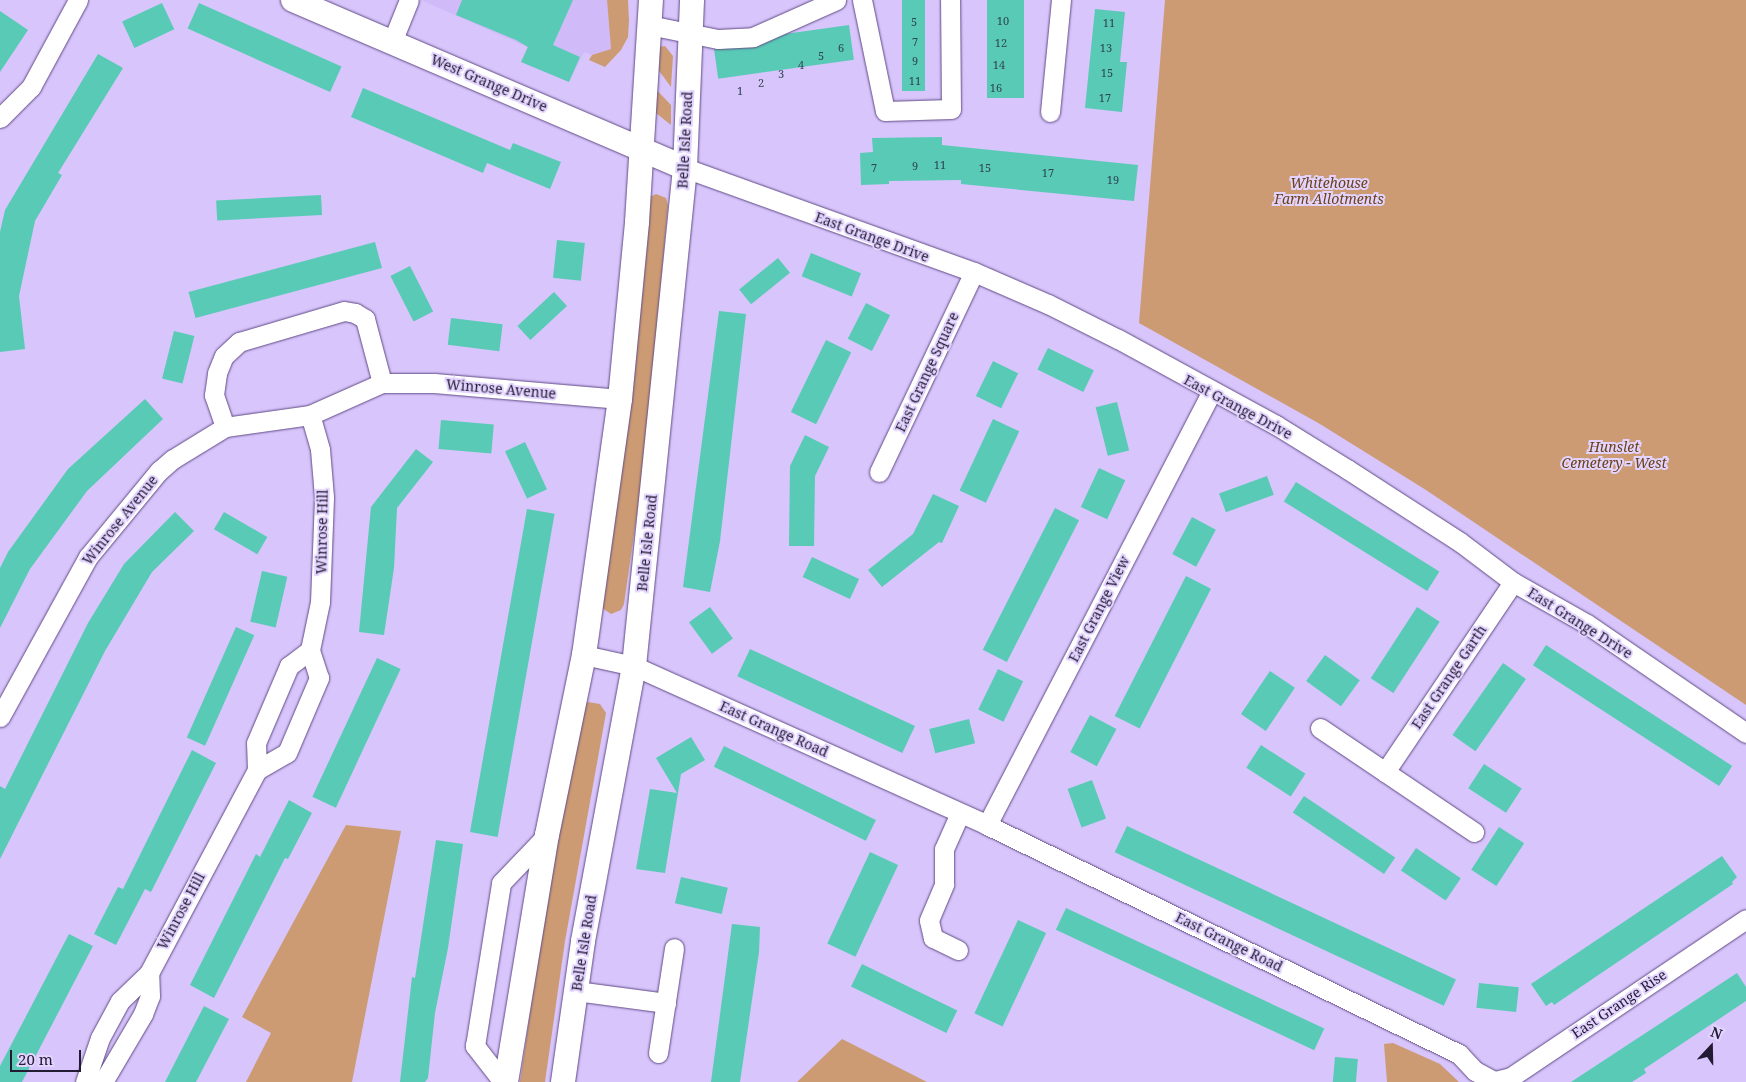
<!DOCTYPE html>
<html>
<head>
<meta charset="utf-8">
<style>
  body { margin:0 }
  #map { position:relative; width:1746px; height:1082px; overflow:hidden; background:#d7c5fb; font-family:"Noto Serif",serif }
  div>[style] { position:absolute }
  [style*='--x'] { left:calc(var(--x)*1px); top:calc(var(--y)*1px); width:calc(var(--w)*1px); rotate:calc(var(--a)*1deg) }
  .built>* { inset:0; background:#d0bbf8 }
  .green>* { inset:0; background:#cc9b73 }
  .building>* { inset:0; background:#59cab6; transform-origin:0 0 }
  .roads { filter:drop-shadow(0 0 1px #614a86) drop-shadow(0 0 1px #614a86) }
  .minor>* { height:19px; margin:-9.5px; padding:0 9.5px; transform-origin:9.5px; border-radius:9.5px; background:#fff }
  .tertiary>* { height:24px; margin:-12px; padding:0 12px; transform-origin:12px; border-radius:12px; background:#fff }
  span { translate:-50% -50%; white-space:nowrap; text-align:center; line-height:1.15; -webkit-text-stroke:4px #e2d4fe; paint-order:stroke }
  .number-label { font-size:11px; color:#304654 }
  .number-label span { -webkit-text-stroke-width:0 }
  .street-label { font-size:14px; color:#231a33 }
  .park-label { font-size:14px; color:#6b4016; font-style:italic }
  .north { position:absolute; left:1686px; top:1022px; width:50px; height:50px; -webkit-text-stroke:4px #e2d4fe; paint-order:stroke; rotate:21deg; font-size:14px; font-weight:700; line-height:20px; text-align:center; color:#231a33 }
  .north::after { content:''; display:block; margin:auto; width:18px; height:22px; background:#231a33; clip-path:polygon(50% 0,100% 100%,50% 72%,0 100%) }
  .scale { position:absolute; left:10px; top:1050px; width:71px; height:22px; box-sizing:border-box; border:2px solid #231a33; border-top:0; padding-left:6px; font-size:15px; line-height:18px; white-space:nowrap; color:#231a33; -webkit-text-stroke:4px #e2d4fe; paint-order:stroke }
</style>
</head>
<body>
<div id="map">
  <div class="built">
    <div style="clip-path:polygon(421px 0,607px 0,611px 49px,592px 55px,584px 52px,569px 82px,521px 62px,527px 47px)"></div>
  </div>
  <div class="green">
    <div style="clip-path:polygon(607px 0,628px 0,629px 21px,628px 37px,621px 50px,605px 67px,589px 60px,592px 55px,611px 49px)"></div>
    <div style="clip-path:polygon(1165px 0,1746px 0,1746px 705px,1426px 490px,1320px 424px,1139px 323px)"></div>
    <div style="clip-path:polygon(665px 46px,673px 56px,671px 87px,657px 68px,658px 47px)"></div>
    <div style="clip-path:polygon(651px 84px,671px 105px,671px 125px,656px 113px)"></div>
    <div style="clip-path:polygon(656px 194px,666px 198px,668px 205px,646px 451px,624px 604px,621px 610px,611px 614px,602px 608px,650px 197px)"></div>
    <div style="clip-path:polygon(588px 702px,600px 704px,606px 713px,565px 941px,545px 1082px,520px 1082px,541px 937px,581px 708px)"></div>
    <div style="clip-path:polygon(346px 825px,401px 831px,352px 1082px,246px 1082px,271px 1033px,242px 1017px)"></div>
    <div style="clip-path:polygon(842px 1039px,927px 1082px,797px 1082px)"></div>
    <div style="clip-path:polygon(1393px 1043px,1440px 1064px,1459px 1082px,1387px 1082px,1384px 1044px)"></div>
  </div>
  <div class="building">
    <div style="clip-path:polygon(462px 0,573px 0,553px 45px,580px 57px,569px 82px,521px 62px,528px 47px,516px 40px,456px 15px)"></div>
    <div style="left:902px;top:0;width:23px;height:91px"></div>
    <div style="left:987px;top:0;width:37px;height:98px"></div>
    <div style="left:162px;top:3px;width:29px;height:44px;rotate:65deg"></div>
    <div style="left:199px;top:3px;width:156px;height:28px;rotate:24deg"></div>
    <div style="clip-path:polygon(1095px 9px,1125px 12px,1120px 62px,1127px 62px,1122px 112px,1085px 108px)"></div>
    <div style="clip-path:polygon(0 11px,28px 30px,0 72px)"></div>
    <div style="left:849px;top:25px;width:35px;height:137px;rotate:82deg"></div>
    <div style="clip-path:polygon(98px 54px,123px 68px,58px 173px,62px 175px,35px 221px,19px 296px,25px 349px,0 352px,0 232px,5px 210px)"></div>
    <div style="clip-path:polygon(363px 88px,510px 150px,513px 143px,561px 162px,550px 189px,487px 163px,483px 173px,351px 117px)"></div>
    <div style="clip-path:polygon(942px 137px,942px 145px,1138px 165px,1134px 201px,961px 184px,961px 180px,889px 181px,889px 184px,861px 185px,860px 153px,873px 152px,872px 138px)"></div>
    <div style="left:321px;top:195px;width:20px;height:105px;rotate:87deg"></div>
    <div style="left:557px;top:240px;width:28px;height:38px;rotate:6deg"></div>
    <div style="left:375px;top:242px;width:27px;height:193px;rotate:75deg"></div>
    <div style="left:811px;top:253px;width:54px;height:25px;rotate:22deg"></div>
    <div style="left:778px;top:258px;width:19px;height:50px;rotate:51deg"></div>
    <div style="left:410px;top:266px;width:51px;height:22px;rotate:63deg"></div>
    <div style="left:554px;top:292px;width:19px;height:50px;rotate:47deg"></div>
    <div style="left:866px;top:303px;width:27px;height:40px;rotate:27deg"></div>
    <div style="clip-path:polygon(719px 311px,746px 314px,720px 541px,710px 592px,683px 587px)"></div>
    <div style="left:451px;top:318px;width:52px;height:27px;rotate:7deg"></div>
    <div style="left:174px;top:331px;width:21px;height:49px;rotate:14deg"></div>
    <div style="left:826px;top:340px;width:28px;height:80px;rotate:26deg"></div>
    <div style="left:1048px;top:348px;width:51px;height:24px;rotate:26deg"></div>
    <div style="left:993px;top:361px;width:28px;height:39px;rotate:26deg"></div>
    <div style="clip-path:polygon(145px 399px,163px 419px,87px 491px,30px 569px,0 628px,0 568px,8px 552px,68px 469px)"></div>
    <div style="left:1117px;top:402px;width:50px;height:22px;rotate:76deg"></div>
    <div style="left:993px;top:419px;width:29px;height:79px;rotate:25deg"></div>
    <div style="left:441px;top:420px;width:53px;height:29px;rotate:5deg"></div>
    <div style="clip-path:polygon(805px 435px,829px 447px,815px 476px,814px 546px,789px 546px,790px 466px)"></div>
    <div style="left:525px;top:442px;width:52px;height:22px;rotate:65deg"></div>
    <div style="clip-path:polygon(416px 449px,433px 462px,397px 508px,394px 568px,384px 635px,359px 632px,371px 507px)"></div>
    <div style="left:1099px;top:468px;width:29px;height:43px;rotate:25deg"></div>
    <div style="left:1267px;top:476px;width:20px;height:51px;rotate:70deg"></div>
    <div style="left:1296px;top:482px;width:169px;height:23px;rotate:32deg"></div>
    <div style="clip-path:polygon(933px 494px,959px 506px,942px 543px,939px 542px,882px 587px,868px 570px,913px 534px)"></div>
    <div style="left:1055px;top:508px;width:27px;height:159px;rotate:27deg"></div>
    <div style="left:527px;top:509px;width:28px;height:328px;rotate:10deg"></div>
    <div style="clip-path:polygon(175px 512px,194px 531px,152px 572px,105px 651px,0 859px,0 786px,5px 789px,88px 623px,124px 564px)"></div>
    <div style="left:224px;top:512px;width:50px;height:20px;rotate:30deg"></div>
    <div style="left:1192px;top:517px;width:27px;height:42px;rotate:28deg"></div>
    <div style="left:812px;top:557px;width:52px;height:22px;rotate:25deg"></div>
    <div style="left:262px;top:571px;width:26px;height:52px;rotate:13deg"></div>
    <div style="left:1186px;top:576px;width:28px;height:157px;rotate:27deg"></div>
    <div style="left:710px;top:607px;width:39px;height:26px;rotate:54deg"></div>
    <div style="left:1417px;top:607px;width:27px;height:85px;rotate:33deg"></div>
    <div style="left:236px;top:627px;width:20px;height:121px;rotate:24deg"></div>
    <div style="left:1546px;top:645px;width:222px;height:24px;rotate:33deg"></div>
    <div style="left:750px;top:649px;width:182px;height:30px;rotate:25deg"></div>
    <div style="left:1325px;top:655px;width:43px;height:32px;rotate:36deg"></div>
    <div style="left:377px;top:658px;width:26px;height:153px;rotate:25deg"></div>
    <div style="left:1503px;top:663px;width:28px;height:88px;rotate:35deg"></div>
    <div style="left:998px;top:669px;width:28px;height:45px;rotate:26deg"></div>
    <div style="left:1270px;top:671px;width:30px;height:52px;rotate:34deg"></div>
    <div style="left:1090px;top:715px;width:30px;height:42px;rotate:28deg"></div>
    <div style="left:969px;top:719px;width:25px;height:41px;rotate:76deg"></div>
    <div style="clip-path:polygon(691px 737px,705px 760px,681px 774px,665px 873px,636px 869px,650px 789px,677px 793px,656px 758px)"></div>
    <div style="left:1261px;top:745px;width:53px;height:27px;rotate:33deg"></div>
    <div style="left:724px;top:746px;width:169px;height:23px;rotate:26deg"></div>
    <div style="clip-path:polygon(192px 750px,216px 763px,151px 892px,145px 889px,116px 945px,94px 934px,118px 887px,123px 889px)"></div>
    <div style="left:1484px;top:764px;width:45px;height:29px;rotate:33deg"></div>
    <div style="left:1092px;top:780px;width:41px;height:26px;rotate:70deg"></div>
    <div style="left:1304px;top:796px;width:110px;height:20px;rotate:34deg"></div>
    <div style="clip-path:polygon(289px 800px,312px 813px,288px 859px,285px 858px,214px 998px,190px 985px,256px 854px,260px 857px)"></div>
    <div style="left:1127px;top:826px;width:363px;height:29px;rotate:25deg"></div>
    <div style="left:1499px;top:827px;width:30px;height:51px;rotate:33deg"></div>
    <div style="clip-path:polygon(436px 840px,463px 844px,448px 948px,435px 1013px,428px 1078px,425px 1082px,400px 1082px,412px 977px,415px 978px)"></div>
    <div style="left:1416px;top:848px;width:54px;height:27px;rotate:34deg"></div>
    <div style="left:870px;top:852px;width:31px;height:101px;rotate:25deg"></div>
    <div style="clip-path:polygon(1722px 856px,1737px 877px,1732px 882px,1733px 884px,1554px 1005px,1552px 1002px,1546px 1006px,1531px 984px)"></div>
    <div style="left:681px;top:877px;width:48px;height:27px;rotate:13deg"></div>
    <div style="left:1066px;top:908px;width:285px;height:24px;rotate:25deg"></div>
    <div style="left:1018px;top:920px;width:31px;height:103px;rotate:25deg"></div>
    <div style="clip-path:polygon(732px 924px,760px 927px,759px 952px,740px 1082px,711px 1082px)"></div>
    <div style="clip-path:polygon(69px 934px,93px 946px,22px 1082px,0 1082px,0 1066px)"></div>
    <div style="left:862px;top:964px;width:106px;height:25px;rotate:26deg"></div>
    <div style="clip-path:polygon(1737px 973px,1746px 987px,1746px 1001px,1644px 1069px,1646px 1073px,1632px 1082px,1571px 1082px)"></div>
    <div style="left:1479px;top:983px;width:40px;height:25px;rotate:6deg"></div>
    <div style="clip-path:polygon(204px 1006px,229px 1019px,196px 1082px,165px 1082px)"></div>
    <div style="left:1335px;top:1057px;width:23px;height:25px;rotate:5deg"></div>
  </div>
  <div class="roads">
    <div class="minor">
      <div style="--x:862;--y:0;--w:113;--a:78.3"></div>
      <div style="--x:885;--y:111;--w:66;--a:-1.7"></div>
      <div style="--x:951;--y:109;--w:109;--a:-90.5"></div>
      <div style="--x:649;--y:25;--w:70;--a:11.5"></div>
      <div style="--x:718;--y:39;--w:35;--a:-3"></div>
      <div style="--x:753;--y:37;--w:91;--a:-24"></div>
      <div style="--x:392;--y:42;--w:45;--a:-68"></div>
      <div style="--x:1050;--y:112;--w:113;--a:-84.4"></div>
      <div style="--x:0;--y:118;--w:44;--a:-45"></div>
      <div style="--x:31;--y:87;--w:99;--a:-61.6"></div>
      <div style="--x:685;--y:168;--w:307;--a:19.8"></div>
      <div style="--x:974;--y:272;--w:81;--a:23.4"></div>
      <div style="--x:1048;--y:304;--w:78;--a:26.6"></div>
      <div style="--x:1118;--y:339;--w:180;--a:28.6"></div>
      <div style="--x:1276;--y:425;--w:84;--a:31.8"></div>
      <div style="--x:1347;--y:469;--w:135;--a:32.9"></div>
      <div style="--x:1460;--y:542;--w:66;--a:37"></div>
      <div style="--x:1513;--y:582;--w:85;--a:29.6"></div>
      <div style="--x:1587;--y:624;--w:193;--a:34.4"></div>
      <div style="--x:225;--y:427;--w:34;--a:-109"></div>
      <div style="--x:214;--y:395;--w:22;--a:-82"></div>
      <div style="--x:217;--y:373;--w:18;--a:-68"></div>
      <div style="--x:224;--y:356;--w:21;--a:-43"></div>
      <div style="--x:239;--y:342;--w:109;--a:-16.4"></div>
      <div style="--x:344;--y:311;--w:11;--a:10"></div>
      <div style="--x:355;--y:313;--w:12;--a:31"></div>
      <div style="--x:365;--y:319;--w:66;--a:75.1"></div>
      <div style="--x:879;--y:472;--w:221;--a:-64.6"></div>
      <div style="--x:584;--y:655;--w:51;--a:12.4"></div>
      <div style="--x:634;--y:666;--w:387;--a:24.2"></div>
      <div style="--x:987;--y:825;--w:525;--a:25.88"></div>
      <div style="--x:1459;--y:1054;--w:23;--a:47"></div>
      <div style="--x:1475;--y:1071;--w:19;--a:28"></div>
      <div style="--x:0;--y:717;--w:183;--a:-61.2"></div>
      <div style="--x:88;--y:557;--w:112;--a:-50.5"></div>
      <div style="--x:159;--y:471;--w:18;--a:-41"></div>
      <div style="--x:173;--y:459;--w:61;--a:-31.6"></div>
      <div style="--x:225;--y:427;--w:86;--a:-8"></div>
      <div style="--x:310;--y:415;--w:79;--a:-24"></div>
      <div style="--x:382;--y:383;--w:52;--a:0"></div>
      <div style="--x:434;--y:383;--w:187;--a:4.9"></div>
      <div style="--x:1320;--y:728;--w:186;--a:34"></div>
      <div style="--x:257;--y:770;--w:34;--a:-30"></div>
      <div style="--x:287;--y:753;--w:82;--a:-66.9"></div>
      <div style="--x:319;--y:678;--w:29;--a:-108"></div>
      <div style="--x:310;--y:650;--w:49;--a:-78.2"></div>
      <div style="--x:320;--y:602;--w:105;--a:-87.8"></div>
      <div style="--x:324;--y:497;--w:48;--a:-94.8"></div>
      <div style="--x:320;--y:449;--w:35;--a:-106"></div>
      <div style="--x:1385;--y:772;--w:229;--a:-56"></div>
      <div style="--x:987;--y:825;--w:487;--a:-62.6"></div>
      <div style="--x:958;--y:950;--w:28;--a:-154"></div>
      <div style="--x:933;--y:938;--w:18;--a:-103"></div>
      <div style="--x:929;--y:920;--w:39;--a:-67"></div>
      <div style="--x:944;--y:884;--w:35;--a:-90"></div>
      <div style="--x:944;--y:849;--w:39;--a:-66"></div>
      <div style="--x:576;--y:991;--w:91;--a:7.6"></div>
      <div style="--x:658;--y:1053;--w:106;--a:-81.3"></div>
      <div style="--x:85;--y:1082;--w:46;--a:-71.2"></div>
      <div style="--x:100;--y:1038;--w:42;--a:-61.6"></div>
      <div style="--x:120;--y:1001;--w:40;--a:-44"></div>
      <div style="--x:149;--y:973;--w:230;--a:-62"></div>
      <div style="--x:257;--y:770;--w:27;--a:-92"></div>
      <div style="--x:256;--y:743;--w:84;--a:-66.8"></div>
      <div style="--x:289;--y:666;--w:26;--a:-37"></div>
      <div style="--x:103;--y:1082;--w:79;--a:-59.5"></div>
      <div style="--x:143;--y:1014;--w:19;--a:-69"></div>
      <div style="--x:150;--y:996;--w:23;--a:-92"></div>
      <div style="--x:503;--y:1082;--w:46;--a:-127.9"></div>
      <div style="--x:475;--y:1046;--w:165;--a:-80.9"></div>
      <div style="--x:501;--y:883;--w:66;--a:-46.2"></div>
      <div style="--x:1491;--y:1082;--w:21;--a:-14"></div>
      <div style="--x:1511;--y:1077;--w:283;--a:-33.9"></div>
    </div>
    <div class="tertiary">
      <div style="--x:293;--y:0;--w:426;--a:23.2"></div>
      <div style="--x:506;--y:1082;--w:250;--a:-80.6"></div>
      <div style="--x:547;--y:835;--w:184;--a:-78.4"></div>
      <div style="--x:584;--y:655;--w:259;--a:-82"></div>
      <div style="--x:620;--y:399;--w:178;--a:-84.5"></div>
      <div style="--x:637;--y:222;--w:222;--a:-86.4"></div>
      <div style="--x:563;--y:1082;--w:142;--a:-81.9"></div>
      <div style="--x:583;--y:941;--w:280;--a:-79.5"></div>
      <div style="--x:634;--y:666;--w:501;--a:-84.15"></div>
      <div style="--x:685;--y:168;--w:168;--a:-87.6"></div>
    </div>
  </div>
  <div class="number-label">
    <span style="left:1003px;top:21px">10</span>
    <span style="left:914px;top:22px">5</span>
    <span style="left:1109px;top:23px">11</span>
    <span style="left:915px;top:42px">7</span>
    <span style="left:1001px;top:43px">12</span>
    <span style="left:841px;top:48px">6</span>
    <span style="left:1106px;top:48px">13</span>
    <span style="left:821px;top:56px">5</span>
    <span style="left:915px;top:61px">9</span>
    <span style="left:801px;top:65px">4</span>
    <span style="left:999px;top:65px">14</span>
    <span style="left:1107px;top:73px">15</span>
    <span style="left:781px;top:74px">3</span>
    <span style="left:915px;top:81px">11</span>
    <span style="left:761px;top:83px">2</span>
    <span style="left:996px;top:88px">16</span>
    <span style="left:740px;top:91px">1</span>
    <span style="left:1105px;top:98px">17</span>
    <span style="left:940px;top:165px">11</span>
    <span style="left:915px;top:166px">9</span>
    <span style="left:874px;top:168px">7</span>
    <span style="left:985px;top:168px">15</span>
    <span style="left:1048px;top:173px">17</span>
    <span style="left:1113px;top:180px">19</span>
  </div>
  <div class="street-label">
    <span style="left:489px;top:83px;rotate:23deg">West Grange Drive</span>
    <span style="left:685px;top:140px;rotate:-87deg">Belle Isle Road</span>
    <span style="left:872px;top:237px;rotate:20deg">East Grange Drive</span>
    <span style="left:927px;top:372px;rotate:-65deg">East Grange Square</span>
    <span style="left:501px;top:389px;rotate:5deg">Winrose Avenue</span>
    <span style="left:1238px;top:407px;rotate:28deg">East Grange Drive</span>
    <span style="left:120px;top:520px;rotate:-51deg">Winrose Avenue</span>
    <span style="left:322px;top:532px;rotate:-89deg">Winrose Hill</span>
    <span style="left:647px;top:543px;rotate:-84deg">Belle Isle Road</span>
    <span style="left:1099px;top:609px;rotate:-63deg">East Grange View</span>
    <span style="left:1580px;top:623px;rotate:32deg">East Grange Drive</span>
    <span style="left:1449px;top:677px;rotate:-56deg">East Grange Garth</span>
    <span style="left:774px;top:729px;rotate:24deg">East Grange Road</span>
    <span style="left:181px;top:911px;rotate:-62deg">Winrose Hill</span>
    <span style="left:1229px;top:942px;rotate:26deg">East Grange Road</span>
    <span style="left:584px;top:943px;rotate:-81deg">Belle Isle Road</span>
    <span style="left:1619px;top:1004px;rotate:-34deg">East Grange Rise</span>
  </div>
  <div class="park-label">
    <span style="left:1329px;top:191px">Whitehouse<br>Farm Allotments</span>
    <span style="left:1614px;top:455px">Hunslet<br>Cemetery - West</span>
  </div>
  <div class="north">N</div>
  <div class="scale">20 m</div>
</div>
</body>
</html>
